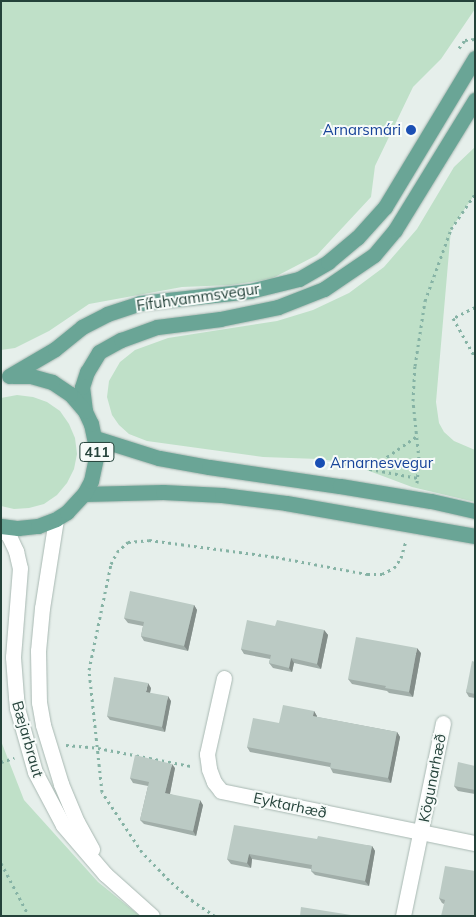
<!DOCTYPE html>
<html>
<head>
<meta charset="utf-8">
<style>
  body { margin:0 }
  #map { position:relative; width:476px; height:917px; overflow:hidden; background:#e6efeb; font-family:Mulish,sans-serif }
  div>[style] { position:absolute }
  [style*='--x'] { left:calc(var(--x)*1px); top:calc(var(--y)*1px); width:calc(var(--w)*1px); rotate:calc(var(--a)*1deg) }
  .green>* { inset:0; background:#bfe0c8 }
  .path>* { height:3px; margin-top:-1.5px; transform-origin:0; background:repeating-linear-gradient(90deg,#86b3a5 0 2.5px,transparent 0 6.5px) }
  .roads { filter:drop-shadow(0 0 1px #a8b8b2) drop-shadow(0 0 1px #a8b8b2) }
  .minor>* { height:15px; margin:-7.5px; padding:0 7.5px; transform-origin:7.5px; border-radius:7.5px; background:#fff }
  .major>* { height:15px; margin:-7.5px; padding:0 7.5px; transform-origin:7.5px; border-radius:7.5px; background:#6aa596 }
  .wall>* { inset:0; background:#a1aea9 }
  .shaded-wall>* { inset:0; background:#838d89 }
  .building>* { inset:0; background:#bbcac4 }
  .dots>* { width:14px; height:14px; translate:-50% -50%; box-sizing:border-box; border:2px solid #f7fbf9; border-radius:50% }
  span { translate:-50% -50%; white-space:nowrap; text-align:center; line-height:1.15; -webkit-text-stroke:4px #f7fbf9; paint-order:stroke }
  .shield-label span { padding:1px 4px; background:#f7fbf9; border:1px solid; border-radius:4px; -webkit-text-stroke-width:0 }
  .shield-label { font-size:14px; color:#24423a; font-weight:700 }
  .transit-label { font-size:15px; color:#164399 }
  .right { translate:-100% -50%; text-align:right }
  .left { translate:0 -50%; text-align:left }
  .street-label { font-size:15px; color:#24423a }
  .frame { position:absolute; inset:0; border:2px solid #24423a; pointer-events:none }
</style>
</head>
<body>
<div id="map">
  <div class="green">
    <div style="clip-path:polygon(1px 1px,475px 1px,475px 9px,441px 59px,413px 87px,375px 166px,371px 197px,317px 255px,271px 279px,231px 285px,182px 287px,89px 304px,49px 331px,15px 348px,1px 350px)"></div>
    <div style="clip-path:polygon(475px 147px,475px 194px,451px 229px,436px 402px,439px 423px,444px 432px,454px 441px,475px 450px,475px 502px,412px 487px,348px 463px,319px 459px,263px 457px,147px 441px,129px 434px,119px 425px,112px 415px,107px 397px,109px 381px,120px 362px,135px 350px,168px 338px,277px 321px,313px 310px,349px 293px,384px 267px,417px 229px,454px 167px)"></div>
    <div style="clip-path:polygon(17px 395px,33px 397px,47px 402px,60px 411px,69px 424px,75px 438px,77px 454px,74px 469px,67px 483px,57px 495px,44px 504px,29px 508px,14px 509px,1px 506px,1px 398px)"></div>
    <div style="clip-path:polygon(1px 741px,24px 800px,98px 882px,140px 916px,1px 916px)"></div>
  </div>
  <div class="path">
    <div style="--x:459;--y:48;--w:10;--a:-53"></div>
    <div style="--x:465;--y:40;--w:10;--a:-6"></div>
    <div style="--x:475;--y:307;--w:25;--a:153"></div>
    <div style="--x:453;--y:318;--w:45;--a:60.6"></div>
    <div style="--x:344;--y:464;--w:75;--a:10.7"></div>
    <div style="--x:371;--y:468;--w:56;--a:-34.8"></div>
    <div style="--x:417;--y:483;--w:24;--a:-85"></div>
    <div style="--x:419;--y:459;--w:58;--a:-95.9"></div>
    <div style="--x:413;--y:401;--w:35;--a:-87"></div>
    <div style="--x:415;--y:366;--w:66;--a:-81.3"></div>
    <div style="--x:425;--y:301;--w:77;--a:-70.1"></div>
    <div style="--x:451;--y:229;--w:42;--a:-55.6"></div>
    <div style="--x:66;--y:745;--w:32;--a:5"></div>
    <div style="--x:98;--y:748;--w:95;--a:11"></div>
    <div style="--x:1;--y:762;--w:14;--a:-17"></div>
    <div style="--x:1;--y:863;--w:60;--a:62.2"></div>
    <div style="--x:215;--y:916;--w:27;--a:-146"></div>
    <div style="--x:193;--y:901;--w:32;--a:-139"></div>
    <div style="--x:169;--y:880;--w:39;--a:-134"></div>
    <div style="--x:142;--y:852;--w:72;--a:-123.7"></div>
    <div style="--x:102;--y:792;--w:123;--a:-96.1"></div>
    <div style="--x:89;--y:670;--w:108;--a:-78.3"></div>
    <div style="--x:111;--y:564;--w:13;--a:-63"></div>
    <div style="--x:117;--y:552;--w:15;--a:-42"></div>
    <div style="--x:128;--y:542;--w:21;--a:-5"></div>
    <div style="--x:149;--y:540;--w:128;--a:7.6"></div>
    <div style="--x:276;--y:557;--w:93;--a:10.6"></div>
    <div style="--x:367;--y:574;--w:15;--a:0"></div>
    <div style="--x:382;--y:574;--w:13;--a:-27"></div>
    <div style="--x:394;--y:568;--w:12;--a:-55"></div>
    <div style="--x:401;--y:558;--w:18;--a:-74"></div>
  </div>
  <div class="roads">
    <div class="minor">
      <div style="--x:56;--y:519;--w:90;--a:98.9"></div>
      <div style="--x:42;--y:608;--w:43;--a:95.3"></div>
      <div style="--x:38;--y:651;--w:51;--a:88.9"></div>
      <div style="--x:39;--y:702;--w:23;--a:80"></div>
      <div style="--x:43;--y:725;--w:62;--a:73"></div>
      <div style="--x:61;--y:784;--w:41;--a:67.2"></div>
      <div style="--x:77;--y:822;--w:31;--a:61"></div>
      <div style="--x:1;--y:528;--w:11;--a:45"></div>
      <div style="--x:9;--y:536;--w:17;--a:65"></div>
      <div style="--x:16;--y:551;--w:17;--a:77"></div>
      <div style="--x:20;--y:568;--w:89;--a:94.5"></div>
      <div style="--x:13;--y:657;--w:40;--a:85.7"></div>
      <div style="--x:16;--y:697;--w:11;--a:85"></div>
      <div style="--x:17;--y:708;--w:66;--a:74.3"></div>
      <div style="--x:35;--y:772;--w:60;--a:62.2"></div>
      <div style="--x:63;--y:825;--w:65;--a:49.4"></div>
      <div style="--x:105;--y:874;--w:63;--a:41.8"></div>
      <div style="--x:224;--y:678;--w:78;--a:102.6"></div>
      <div style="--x:207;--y:754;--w:15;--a:82"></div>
      <div style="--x:209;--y:769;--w:14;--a:69"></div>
      <div style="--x:214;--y:782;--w:11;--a:52"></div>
      <div style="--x:221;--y:791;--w:259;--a:11.6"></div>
      <div style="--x:403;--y:916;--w:197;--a:-78.3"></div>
    </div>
    <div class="major">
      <div style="--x:9;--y:376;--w:53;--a:-30.4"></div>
      <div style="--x:55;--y:349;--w:35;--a:-39"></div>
      <div style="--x:82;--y:327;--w:28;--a:-27"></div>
      <div style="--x:107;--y:314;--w:35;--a:-18"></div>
      <div style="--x:140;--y:303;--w:111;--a:-6.2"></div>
      <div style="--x:250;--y:291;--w:50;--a:-13.8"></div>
      <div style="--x:299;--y:279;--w:34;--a:-30"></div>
      <div style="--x:328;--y:262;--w:38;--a:-40"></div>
      <div style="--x:357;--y:238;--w:42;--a:-47.9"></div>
      <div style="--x:385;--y:207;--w:174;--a:-58.9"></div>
      <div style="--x:85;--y:411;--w:24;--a:-97"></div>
      <div style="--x:82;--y:387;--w:16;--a:-72"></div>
      <div style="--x:87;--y:372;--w:23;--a:-59"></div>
      <div style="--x:99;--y:352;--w:25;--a:-29"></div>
      <div style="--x:121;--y:340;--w:38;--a:-20"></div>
      <div style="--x:157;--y:327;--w:64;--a:-7.2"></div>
      <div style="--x:220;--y:319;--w:59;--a:-11.7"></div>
      <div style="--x:278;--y:307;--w:49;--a:-21.4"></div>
      <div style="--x:324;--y:289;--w:60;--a:-34.2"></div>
      <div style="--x:374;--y:255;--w:33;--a:-50"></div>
      <div style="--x:395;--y:230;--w:153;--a:-58.4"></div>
      <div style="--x:95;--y:438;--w:67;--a:17.4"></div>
      <div style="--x:159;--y:458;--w:51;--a:10.2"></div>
      <div style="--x:209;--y:467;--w:132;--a:8.3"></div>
      <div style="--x:340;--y:486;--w:92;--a:9.4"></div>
      <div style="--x:431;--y:501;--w:45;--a:12.8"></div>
      <div style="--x:84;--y:494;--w:79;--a:-1.5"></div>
      <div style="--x:163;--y:492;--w:59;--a:2.9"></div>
      <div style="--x:222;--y:495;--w:64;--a:7.1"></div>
      <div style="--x:286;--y:503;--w:192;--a:9.9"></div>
      <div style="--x:1;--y:526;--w:17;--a:7"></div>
      <div style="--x:18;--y:528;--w:20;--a:-6"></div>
      <div style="--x:38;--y:526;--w:19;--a:-21"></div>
      <div style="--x:56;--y:519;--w:13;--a:-32"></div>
      <div style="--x:67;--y:512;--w:25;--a:-47"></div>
      <div style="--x:84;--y:494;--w:15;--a:-62"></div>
      <div style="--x:91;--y:481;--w:30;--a:-78"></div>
      <div style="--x:97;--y:452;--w:29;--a:-102"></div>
      <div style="--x:91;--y:424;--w:14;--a:-115"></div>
      <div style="--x:85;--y:411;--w:23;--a:-131"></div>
      <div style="--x:70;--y:394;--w:22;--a:-146"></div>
      <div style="--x:52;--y:382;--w:22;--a:-164"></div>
      <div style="--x:31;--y:376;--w:18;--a:180"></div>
    </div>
  </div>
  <div class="wall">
    <div style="clip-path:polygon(194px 605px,197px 610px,188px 651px,144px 641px,141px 636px,143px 626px,128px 623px,124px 618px)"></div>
    <div style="clip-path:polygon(275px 626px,324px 630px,328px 635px,321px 669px,294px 663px,292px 672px,273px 668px,269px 663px,270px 659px,244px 654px,241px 649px)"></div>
    <div style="clip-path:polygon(421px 653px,413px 697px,389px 693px,387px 691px,352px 684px,348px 679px)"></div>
    <div style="clip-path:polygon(475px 662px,475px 698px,469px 697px,466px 692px)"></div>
    <div style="clip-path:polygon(151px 688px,150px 693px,171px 701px,165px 732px,110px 720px,107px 716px)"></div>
    <div style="clip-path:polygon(314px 711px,317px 717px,397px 732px,400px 737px,391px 783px,333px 773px,330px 767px,250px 752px,247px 747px,279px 723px)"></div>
    <div style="clip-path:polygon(475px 766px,475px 794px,458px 791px,454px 786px)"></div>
    <div style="clip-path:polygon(175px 768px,170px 794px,203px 805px,196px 836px,144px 824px,140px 820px,148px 786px,133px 783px,130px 778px)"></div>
    <div style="clip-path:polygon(317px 839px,372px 846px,375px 851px,369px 886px,315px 875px,311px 871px,311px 869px,252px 859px,251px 868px,231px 864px,227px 859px)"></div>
    <div style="clip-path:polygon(475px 871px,444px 904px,442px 903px,439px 898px)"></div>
  </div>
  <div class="shaded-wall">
    <div style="clip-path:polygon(194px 605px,197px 610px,188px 651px,184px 646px)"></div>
    <div style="clip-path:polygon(324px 630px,328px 635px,321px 669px,317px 664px)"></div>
    <div style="clip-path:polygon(417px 648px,421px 653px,413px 697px,409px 692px)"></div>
    <div style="clip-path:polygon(291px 658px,294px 663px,292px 672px,289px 668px)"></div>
    <div style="clip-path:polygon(148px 683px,151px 688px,149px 697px,146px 692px)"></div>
    <div style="clip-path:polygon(168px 696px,171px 701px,165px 732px,162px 727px)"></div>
    <div style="clip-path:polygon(314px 711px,317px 716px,316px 721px,313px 716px)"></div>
    <div style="clip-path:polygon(397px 732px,400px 737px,391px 783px,388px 778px)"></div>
    <div style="clip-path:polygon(172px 764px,175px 768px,169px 798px,165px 793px)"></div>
    <div style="clip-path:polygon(200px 800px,203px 805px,196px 836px,193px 831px)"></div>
    <div style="clip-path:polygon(372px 846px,375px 851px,369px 886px,365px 881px)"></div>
    <div style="clip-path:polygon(249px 854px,252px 859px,251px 868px,247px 863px)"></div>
  </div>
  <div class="building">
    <div style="clip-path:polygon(130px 591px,194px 605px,184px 646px,141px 636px,144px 622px,124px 618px)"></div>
    <div style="clip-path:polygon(247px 620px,275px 626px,277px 620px,324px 630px,317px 664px,291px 658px,289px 668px,269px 663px,271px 655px,241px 649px)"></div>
    <div style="clip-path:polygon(356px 637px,417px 648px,409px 692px,385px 688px,386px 686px,348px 679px)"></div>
    <div style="clip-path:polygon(472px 661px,475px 662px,475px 694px,466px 692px)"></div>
    <div style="clip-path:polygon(114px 677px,148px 683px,146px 692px,168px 696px,162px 727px,107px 716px)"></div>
    <div style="clip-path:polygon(283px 705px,314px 711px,313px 716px,397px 732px,388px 778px,330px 768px,331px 763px,247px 747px,253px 718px,279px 723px)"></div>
    <div style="clip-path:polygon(135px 755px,172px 764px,165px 793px,200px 800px,193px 831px,140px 820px,149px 782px,130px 778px)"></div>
    <div style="clip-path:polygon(458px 762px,475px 766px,475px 790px,454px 786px)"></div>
    <div style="clip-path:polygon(234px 825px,317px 839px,318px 836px,372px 846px,365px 881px,311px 871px,312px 865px,249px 854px,247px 863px,227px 859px)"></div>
    <div style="clip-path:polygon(445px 866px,475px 871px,475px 916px,441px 916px,445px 900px,439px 898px)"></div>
    <div style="clip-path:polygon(301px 907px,351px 915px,351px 916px,300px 916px)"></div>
  </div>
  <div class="dots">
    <div style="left:411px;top:130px;background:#1a4fb4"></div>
    <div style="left:320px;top:463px;background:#1a4fb4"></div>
  </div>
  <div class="shield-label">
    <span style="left:97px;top:452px">411</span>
  </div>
  <div class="transit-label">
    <span class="right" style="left:401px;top:130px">Arnarsmári</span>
    <span class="left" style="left:330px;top:463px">Arnarnesvegur</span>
  </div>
  <div class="street-label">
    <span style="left:198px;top:297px;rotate:-8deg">Fífuhvammsvegur</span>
    <span style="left:28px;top:739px;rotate:74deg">Bæjarbraut</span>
    <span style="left:432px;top:778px;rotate:-79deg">Kögunarhæð</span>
    <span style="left:290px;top:805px;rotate:12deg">Eyktarhæð</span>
  </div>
  <div class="frame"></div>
</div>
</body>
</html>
